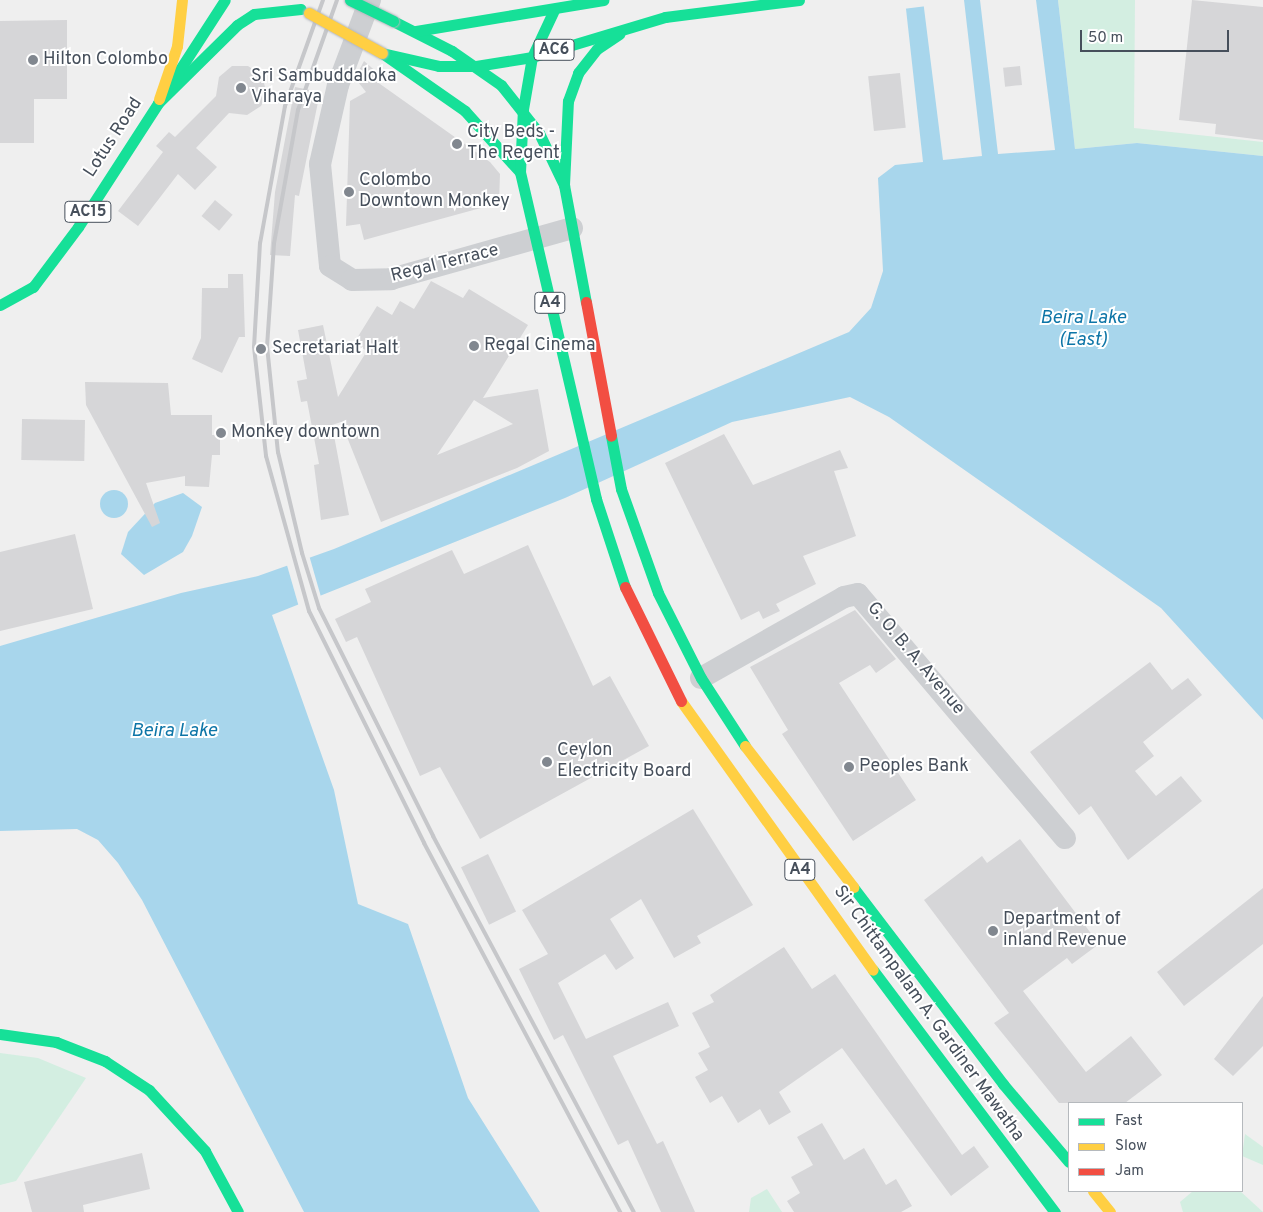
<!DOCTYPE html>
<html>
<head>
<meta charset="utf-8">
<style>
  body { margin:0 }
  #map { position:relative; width:1263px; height:1212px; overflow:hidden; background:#efefef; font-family:Overpass,sans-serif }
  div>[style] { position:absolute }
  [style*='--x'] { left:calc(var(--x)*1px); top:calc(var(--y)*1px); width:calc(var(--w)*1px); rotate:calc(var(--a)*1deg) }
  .green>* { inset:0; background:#d3eee1 }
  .water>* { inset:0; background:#a8d6ec }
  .round { border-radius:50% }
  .pier>* { inset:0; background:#efefef; transform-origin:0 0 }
  .building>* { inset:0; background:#d6d6d8; transform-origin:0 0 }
  .street>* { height:22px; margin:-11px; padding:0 11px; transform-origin:11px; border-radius:11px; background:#cdcfd2 }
  .fast>* { height:11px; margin:-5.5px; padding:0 5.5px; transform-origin:5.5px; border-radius:5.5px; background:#16e098 }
  .slow>* { height:11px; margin:-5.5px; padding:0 5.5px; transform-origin:5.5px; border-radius:5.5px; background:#ffcf43 }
  .jam>* { height:11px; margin:-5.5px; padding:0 5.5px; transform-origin:5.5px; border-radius:5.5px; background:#f24e42 }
  .rail>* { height:4px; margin:-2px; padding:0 2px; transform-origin:2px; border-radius:2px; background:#c6c7ca }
  .bridges { filter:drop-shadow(0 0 1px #b4b7be) drop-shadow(0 0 1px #b4b7be) }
  .fast-bridge>* { height:11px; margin:-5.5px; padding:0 5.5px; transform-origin:5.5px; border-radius:5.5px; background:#16e098 }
  .slow-bridge>* { height:11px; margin:-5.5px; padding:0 5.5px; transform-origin:5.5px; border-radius:5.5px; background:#ffcf43 }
  .dots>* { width:14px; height:14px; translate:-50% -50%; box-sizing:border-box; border:2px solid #fff; border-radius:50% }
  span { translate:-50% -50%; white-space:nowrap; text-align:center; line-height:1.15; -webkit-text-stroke:4px #fff; paint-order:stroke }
  .shield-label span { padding:1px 4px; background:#fff; border:1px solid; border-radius:4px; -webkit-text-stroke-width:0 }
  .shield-label { font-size:16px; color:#464f5b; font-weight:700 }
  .poi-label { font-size:18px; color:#464f5b }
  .left { translate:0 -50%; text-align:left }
  .street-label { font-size:18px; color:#464f5b }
  .water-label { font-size:19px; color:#0d75a7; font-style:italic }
  .legend { position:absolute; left:1068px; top:1102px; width:175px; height:90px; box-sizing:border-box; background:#fff; border:1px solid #b5b9bd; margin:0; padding:6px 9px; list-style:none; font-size:15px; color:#464f5b }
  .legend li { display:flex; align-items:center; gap:10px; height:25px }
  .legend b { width:25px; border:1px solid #b5b9bd }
  .scale { position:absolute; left:1080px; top:30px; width:149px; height:22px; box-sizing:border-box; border:2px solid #464f5b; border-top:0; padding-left:6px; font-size:15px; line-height:18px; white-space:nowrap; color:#464f5b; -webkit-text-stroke:4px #fff; paint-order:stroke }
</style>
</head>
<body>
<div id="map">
  <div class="green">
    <div style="clip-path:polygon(1058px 0,1135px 0,1134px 128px,1263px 142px,1263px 156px,1137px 143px,1075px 149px)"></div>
    <div style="clip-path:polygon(0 1053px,38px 1058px,86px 1078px,16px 1181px,0 1185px)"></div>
    <div style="clip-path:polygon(1245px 1134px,1263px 1147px,1263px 1165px,1242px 1156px)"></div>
    <div style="clip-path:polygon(767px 1189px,782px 1212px,749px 1212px,751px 1198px)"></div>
    <div style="clip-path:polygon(1193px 1191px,1240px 1191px,1263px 1212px,1183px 1212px,1180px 1202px)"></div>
  </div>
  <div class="water">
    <div style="clip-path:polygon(905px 0,923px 0,943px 160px,982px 156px,964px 0,980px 0,998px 154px,1055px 150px,1036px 0,1058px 0,1075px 149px,1137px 143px,1263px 156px,1263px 720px,1161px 608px,889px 417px,850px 397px,732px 422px,565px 498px,272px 615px,334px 790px,358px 904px,408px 924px,468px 1098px,540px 1212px,304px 1212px,142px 900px,118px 863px,98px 840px,77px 829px,0 831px,0 646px,181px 593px,258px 576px,334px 549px,849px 332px,871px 308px,883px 271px,878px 178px,895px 165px,923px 162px)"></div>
    <div class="round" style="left:100px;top:490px;width:28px;height:28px"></div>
    <div style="clip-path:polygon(183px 493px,202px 507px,192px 536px,183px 552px,144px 575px,121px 554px,128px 532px,155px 503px)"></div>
  </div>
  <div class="pier">
    <div style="clip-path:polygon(902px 0,926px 0,927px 6px,903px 9px)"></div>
    <div style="left:309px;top:555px;width:46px;height:24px;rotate:74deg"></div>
  </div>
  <div class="building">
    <div style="clip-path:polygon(1192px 0,1263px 7px,1263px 140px,1215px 134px,1216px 124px,1179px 120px)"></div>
    <div style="clip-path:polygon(67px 20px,67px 99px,34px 99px,34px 143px,0 143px,0 21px)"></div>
    <div style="clip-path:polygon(364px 61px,379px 74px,373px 79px,490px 162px,500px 174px,499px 203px,364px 240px,360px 224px,346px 226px,350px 101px,366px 92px,355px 78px)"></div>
    <div style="clip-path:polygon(232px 66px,248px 66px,262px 75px,267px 95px,261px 106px,247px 115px,229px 113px,196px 148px,217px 167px,195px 190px,178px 174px,138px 226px,118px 211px,163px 152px,156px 146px,169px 132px,175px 137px,216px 96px,219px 77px)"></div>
    <div style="left:1020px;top:66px;width:19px;height:17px;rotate:84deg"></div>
    <div style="left:900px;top:73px;width:55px;height:32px;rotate:84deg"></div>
    <div style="clip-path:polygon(295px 87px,320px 92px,299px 196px,295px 195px,290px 256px,270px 255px,275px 192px)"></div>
    <div style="left:215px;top:200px;width:23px;height:21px;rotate:40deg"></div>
    <div style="clip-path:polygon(228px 274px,243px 274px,245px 337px,239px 337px,222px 373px,192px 359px,201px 338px,202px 288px,228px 288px)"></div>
    <div style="clip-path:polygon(evenodd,431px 281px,463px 298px,469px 289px,528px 325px,483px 398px,538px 389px,549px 451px,517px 468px,381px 522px,341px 422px,332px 425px,349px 515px,321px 520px,314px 465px,319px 464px,307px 401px,301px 402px,297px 381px,307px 379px,298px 330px,323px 325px,338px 397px,367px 351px,354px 343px,377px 306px,392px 315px,400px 301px,414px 309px,431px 281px,474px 400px,513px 424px,437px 455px,474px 400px)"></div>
    <div style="clip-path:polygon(85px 382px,168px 383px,171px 415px,212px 415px,212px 435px,220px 435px,220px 455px,212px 455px,209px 487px,185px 486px,185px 476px,146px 483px,160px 523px,152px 527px,86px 405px)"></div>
    <div style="left:22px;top:419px;width:63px;height:41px;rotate:1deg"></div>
    <div style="clip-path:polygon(724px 434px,753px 485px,840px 450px,848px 468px,834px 471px,856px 536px,803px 556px,816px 584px,776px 604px,780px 611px,763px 619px,759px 611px,741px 620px,665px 463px)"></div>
    <div style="clip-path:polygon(75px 534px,93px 609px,0 631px,0 552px)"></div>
    <div style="clip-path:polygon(528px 545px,593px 686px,610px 676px,649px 746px,480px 839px,440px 767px,420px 776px,357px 637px,346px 642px,335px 619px,371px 602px,365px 589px,452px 550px,464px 574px)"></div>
    <div style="clip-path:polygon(855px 610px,896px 659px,876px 673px,870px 665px,839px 683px,916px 800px,853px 841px,782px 734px,788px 730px,750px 667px)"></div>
    <div style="clip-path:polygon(1150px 662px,1172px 690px,1188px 678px,1202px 695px,1143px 742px,1154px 756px,1135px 771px,1156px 796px,1181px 776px,1202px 801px,1128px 860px,1091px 806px,1079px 815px,1030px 752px)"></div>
    <div style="clip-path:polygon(693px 809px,753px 905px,697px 936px,701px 943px,674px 958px,641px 899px,610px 919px,634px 958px,616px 970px,605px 954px,558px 983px,586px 1039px,668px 1002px,679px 1026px,613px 1056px,657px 1144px,663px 1141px,695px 1212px,661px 1212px,628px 1140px,618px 1145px,563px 1035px,554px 1040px,519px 969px,548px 954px,522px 910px)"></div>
    <div style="clip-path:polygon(1020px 839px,1099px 944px,1072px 964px,1067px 958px,1023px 991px,1086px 1072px,1131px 1036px,1162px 1075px,1125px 1103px,1059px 1103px,994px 1023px,1009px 1013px,924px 900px,982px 856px,987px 863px)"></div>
    <div style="left:488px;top:854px;width:64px;height:30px;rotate:64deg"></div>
    <div style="clip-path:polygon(1263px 888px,1263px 944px,1184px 1006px,1157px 972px)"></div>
    <div style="clip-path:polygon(784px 947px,812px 989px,835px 974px,962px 1155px,974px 1146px,989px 1167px,951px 1196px,842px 1048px,779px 1092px,791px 1112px,769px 1125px,760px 1109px,738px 1123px,722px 1096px,710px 1103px,695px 1077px,708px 1070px,698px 1053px,710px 1047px,692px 1013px,714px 1002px,710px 995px)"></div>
    <div style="clip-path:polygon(1263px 996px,1263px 1046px,1233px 1076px,1214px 1059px)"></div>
    <div style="clip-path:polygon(822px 1123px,844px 1160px,864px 1148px,886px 1185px,896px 1179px,912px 1206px,901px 1212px,794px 1212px,787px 1201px,800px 1193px,791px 1177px,813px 1165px,797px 1137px)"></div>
    <div style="clip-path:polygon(142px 1153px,150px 1189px,83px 1205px,84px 1212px,32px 1212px,24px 1182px)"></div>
  </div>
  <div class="street">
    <div style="--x:370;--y:0;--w:91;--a:110.6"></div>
    <div style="--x:338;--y:85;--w:81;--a:102.8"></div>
    <div style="--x:320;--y:164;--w:102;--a:84.4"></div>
    <div style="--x:330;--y:266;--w:26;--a:32"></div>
    <div style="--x:352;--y:280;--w:39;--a:-1"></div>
    <div style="--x:391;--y:279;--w:188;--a:-15.7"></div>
    <div style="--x:701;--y:678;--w:164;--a:-29.5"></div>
    <div style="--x:844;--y:597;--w:14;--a:-12"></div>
    <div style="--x:858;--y:594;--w:320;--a:49.7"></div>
  </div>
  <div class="fast">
    <div style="--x:393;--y:21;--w:66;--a:27"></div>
    <div style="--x:452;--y:51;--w:60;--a:34.8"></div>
    <div style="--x:501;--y:85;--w:61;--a:51.6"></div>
    <div style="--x:539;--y:133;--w:58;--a:64.3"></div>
    <div style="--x:564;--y:185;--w:119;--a:79.4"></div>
    <div style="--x:416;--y:31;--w:190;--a:-9.4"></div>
    <div style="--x:382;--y:53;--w:58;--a:12.8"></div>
    <div style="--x:439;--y:66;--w:37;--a:0"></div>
    <div style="--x:476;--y:66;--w:57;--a:-9.1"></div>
    <div style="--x:532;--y:57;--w:139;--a:-16.7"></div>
    <div style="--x:665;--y:17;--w:135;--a:-7.2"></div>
    <div style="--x:382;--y:53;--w:101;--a:34.9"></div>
    <div style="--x:465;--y:111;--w:82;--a:48"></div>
    <div style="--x:520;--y:172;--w:336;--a:76.9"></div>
    <div style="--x:596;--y:499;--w:93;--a:71.8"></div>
    <div style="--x:158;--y:103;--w:111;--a:-44.6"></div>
    <div style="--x:237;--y:25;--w:20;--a:-33"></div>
    <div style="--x:254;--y:14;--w:47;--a:-6.1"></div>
    <div style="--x:520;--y:172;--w:63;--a:-87.3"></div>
    <div style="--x:523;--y:109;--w:53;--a:-80.2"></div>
    <div style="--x:532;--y:57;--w:52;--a:-64.9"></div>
    <div style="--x:564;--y:185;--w:84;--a:-87.3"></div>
    <div style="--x:568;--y:101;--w:30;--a:-70"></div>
    <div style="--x:578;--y:73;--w:31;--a:-52"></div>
    <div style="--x:597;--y:49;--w:27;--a:-34"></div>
    <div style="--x:0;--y:305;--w:38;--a:-29"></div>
    <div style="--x:33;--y:287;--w:75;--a:-53.1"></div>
    <div style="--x:78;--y:227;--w:270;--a:-57.1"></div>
    <div style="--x:611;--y:436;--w:54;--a:79.3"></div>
    <div style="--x:621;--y:489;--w:110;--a:70.4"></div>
    <div style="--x:658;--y:593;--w:95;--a:63.2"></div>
    <div style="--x:701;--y:678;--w:81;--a:57.1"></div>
    <div style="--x:853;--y:887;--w:248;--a:52.7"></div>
    <div style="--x:1003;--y:1084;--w:102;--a:49.8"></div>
    <div style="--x:873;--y:970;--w:303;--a:53.1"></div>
    <div style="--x:0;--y:1034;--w:57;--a:8.1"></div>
    <div style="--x:56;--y:1042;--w:53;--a:21.2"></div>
    <div style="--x:105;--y:1061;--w:53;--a:33.4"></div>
    <div style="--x:149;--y:1090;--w:83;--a:47.4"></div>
    <div style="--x:205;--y:1151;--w:69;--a:61.6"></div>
  </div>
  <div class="slow">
    <div style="--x:159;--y:99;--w:56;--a:-71.2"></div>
    <div style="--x:177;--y:46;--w:46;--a:-83.8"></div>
    <div style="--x:681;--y:701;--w:330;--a:54.5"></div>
    <div style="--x:745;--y:746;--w:178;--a:52.5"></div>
    <div style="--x:1093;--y:1191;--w:27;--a:51"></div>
  </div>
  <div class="jam">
    <div style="--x:586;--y:302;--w:136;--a:79.4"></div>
    <div style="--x:625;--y:587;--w:127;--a:63.8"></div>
  </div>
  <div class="rail">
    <div style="--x:323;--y:0;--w:113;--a:109.7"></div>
    <div style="--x:285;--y:106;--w:139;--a:100.3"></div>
    <div style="--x:260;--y:243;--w:104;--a:93.3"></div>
    <div style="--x:254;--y:347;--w:110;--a:83.7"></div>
    <div style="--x:266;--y:456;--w:161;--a:74.5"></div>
    <div style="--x:309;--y:611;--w:259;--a:63.6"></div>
    <div style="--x:424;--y:843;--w:418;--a:62"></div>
    <div style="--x:337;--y:0;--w:117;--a:109.5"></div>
    <div style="--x:298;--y:110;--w:136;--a:100.2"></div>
    <div style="--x:274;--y:244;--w:102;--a:93.9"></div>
    <div style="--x:267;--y:346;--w:107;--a:84.1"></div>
    <div style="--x:278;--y:452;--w:104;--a:76.6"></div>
    <div style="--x:302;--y:553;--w:58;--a:72.8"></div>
    <div style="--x:319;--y:608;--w:255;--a:63.4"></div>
    <div style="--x:433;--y:836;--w:426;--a:61.9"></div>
  </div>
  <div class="bridges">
    <div class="fast-bridge">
      <div style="--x:350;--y:0;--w:48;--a:26"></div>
    </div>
    <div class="slow-bridge">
      <div style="--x:309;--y:13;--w:83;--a:28.7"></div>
    </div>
  </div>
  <div class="dots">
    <div style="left:33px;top:60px;background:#81878f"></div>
    <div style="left:241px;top:88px;background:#81878f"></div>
    <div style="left:457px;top:144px;background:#81878f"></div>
    <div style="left:349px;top:192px;background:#81878f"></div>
    <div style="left:474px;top:346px;background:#81878f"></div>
    <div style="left:261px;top:349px;background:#81878f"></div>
    <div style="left:221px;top:433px;background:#81878f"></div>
    <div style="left:547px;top:762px;background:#81878f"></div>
    <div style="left:849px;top:767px;background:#81878f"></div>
    <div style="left:993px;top:931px;background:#81878f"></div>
  </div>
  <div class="shield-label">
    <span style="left:554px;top:50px">AC6</span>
    <span style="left:88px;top:212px">AC15</span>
    <span style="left:550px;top:303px">A4</span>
    <span style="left:800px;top:870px">A4</span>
  </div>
  <div class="poi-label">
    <span class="left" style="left:43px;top:60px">Hilton Colombo</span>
    <span class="left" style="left:251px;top:88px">Sri Sambuddaloka<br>Viharaya</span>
    <span class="left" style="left:467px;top:144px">City Beds -<br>The Regent</span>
    <span class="left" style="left:359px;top:192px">Colombo<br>Downtown Monkey</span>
    <span class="left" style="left:484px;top:346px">Regal Cinema</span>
    <span class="left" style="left:272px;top:349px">Secretariat Halt</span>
    <span class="left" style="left:231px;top:433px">Monkey downtown</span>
    <span class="left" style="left:557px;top:762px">Ceylon<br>Electricity Board</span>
    <span class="left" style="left:859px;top:767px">Peoples Bank</span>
    <span class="left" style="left:1003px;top:931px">Department of<br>inland Revenue</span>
  </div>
  <div class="street-label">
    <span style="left:114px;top:138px;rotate:-57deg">Lotus Road</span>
    <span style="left:445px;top:264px;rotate:-14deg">Regal Terrace</span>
    <span style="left:915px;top:659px;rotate:50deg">G. O. B. A. Avenue</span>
    <span style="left:928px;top:1014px;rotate:54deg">Sir Chittampalam A. Gardiner Mawatha</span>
  </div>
  <div class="water-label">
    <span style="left:1083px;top:330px">Beira Lake<br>(East)</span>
    <span style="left:174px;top:732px">Beira Lake</span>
  </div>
  <ul class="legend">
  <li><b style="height:6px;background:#16e098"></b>Fast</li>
  <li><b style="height:6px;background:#ffcf43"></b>Slow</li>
  <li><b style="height:6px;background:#f24e42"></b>Jam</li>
  </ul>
  <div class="scale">50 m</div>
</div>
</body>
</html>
